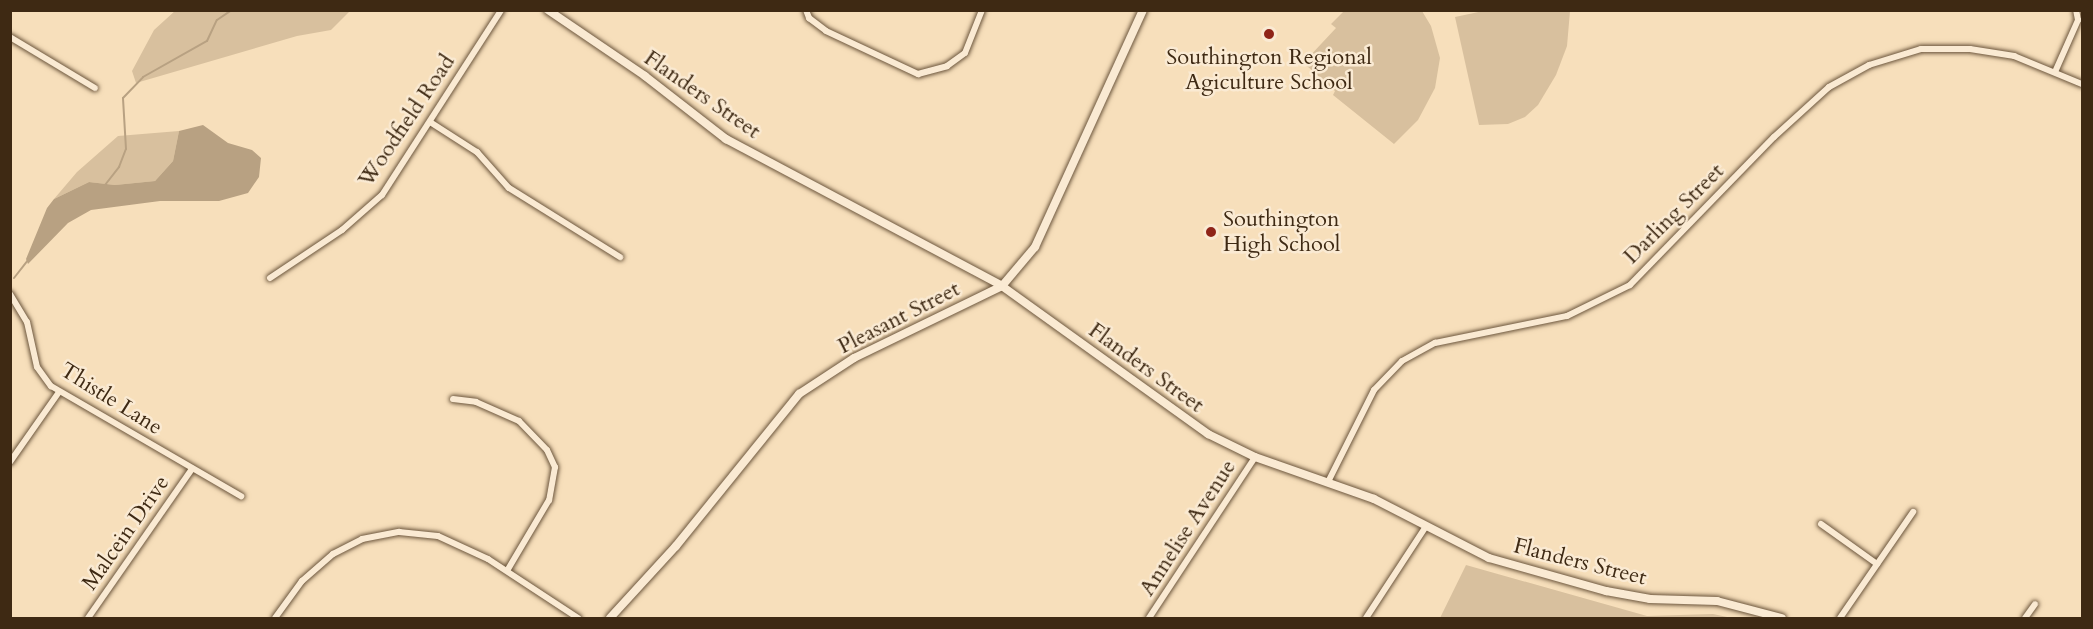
<!DOCTYPE html>
<html>
<head>
<meta charset="utf-8">
<style>
  body { margin:0 }
  #map { position:relative; width:2093px; height:629px; overflow:hidden; background:#f7dfbb; font-family:Cardo,serif }
  div>[style] { position:absolute }
  [style*='--x'] { left:calc(var(--x)*1px); top:calc(var(--y)*1px); width:calc(var(--w)*1px); rotate:calc(var(--a)*1deg) }
  .green>* { inset:0; background:#d8c09e }
  .water>* { inset:0; background:#b8a182 }
  .stream>* { height:2px; margin:-1px; padding:0 1px; transform-origin:1px; border-radius:1px; background:#b8a182 }
  .roads { filter:drop-shadow(0 0 2px #6c563d) drop-shadow(0 0 2px #6c563d) }
  .minor>* { height:6px; margin:-3px; padding:0 3px; transform-origin:3px; border-radius:3px; background:#faead3 }
  .tertiary>* { height:8px; margin:-4px; padding:0 4px; transform-origin:4px; border-radius:4px; background:#faead3 }
  .dots>* { width:16px; height:16px; translate:-50% -50%; box-sizing:border-box; border:3px solid #faead3; border-radius:50% }
  span { translate:-50% -50%; white-space:nowrap; text-align:center; line-height:1.15; -webkit-text-stroke:5px #faead3; paint-order:stroke }
  .poi-label { font-size:22px; color:#3e2913 }
  .left { translate:0 -50%; text-align:left }
  .street-label { font-size:22px; color:#3e2913 }
  .frame { position:absolute; inset:0; border:12px solid #3e2913; pointer-events:none }
</style>
</head>
<body>
<div id="map">
  <div class="green">
    <div style="clip-path:polygon(176px 10px,350px 10px,350px 11px,331px 30px,297px 36px,136px 83px,132px 71px,154px 30px)"></div>
    <div style="clip-path:polygon(1488px 10px,1570px 11px,1567px 46px,1556px 75px,1538px 105px,1525px 117px,1508px 124px,1479px 125px,1455px 17px)"></div>
    <div style="clip-path:polygon(1344px 11px,1422px 11px,1431px 26px,1440px 58px,1435px 88px,1418px 120px,1394px 144px,1333px 95px,1335px 91px,1307px 66px,1307px 59px,1336px 28px,1331px 24px)"></div>
    <div style="clip-path:polygon(179px 131px,173px 161px,155px 181px,115px 185px,89px 182px,54px 199px,77px 172px,118px 136px)"></div>
    <div style="clip-path:polygon(1466px 565px,1647px 616px,1713px 614px,1732px 618px,1440px 618px)"></div>
  </div>
  <div class="water">
    <div style="clip-path:polygon(203px 125px,228px 143px,252px 150px,261px 158px,259px 177px,248px 193px,219px 201px,160px 201px,91px 210px,68px 223px,28px 264px,26px 259px,47px 208px,54px 199px,89px 182px,115px 185px,155px 181px,173px 161px,179px 131px)"></div>
  </div>
  <div class="stream">
    <div style="--x:105;--y:185;--w:23;--a:-52"></div>
    <div style="--x:119;--y:167;--w:19;--a:-69"></div>
    <div style="--x:126;--y:149;--w:51;--a:-93.4"></div>
    <div style="--x:123;--y:98;--w:29;--a:-46"></div>
    <div style="--x:143;--y:77;--w:73;--a:-29.4"></div>
    <div style="--x:207;--y:41;--w:23;--a:-65"></div>
    <div style="--x:217;--y:20;--w:18;--a:-34"></div>
    <div style="--x:14;--y:278;--w:23;--a:-52"></div>
  </div>
  <div class="roads">
    <div class="minor">
      <div style="--x:806;--y:10;--w:9;--a:69"></div>
      <div style="--x:809;--y:18;--w:21;--a:37"></div>
      <div style="--x:826;--y:31;--w:102;--a:25.1"></div>
      <div style="--x:918;--y:74;--w:30;--a:-15"></div>
      <div style="--x:947;--y:66;--w:22;--a:-36"></div>
      <div style="--x:965;--y:53;--w:46;--a:-68.4"></div>
      <div style="--x:10;--y:37;--w:99;--a:31"></div>
      <div style="--x:2055;--y:72;--w:57;--a:-66.1"></div>
      <div style="--x:2078;--y:20;--w:10;--a:-101"></div>
      <div style="--x:430;--y:122;--w:56;--a:32.6"></div>
      <div style="--x:477;--y:152;--w:48;--a:48.4"></div>
      <div style="--x:509;--y:188;--w:131;--a:31.9"></div>
      <div style="--x:270;--y:278;--w:87;--a:-33.7"></div>
      <div style="--x:342;--y:230;--w:53;--a:-41.2"></div>
      <div style="--x:382;--y:195;--w:220;--a:-57.2"></div>
      <div style="--x:10;--y:294;--w:33;--a:59"></div>
      <div style="--x:27;--y:322;--w:46;--a:77.5"></div>
      <div style="--x:37;--y:367;--w:24;--a:54"></div>
      <div style="--x:51;--y:386;--w:220;--a:30.1"></div>
      <div style="--x:453;--y:399;--w:23;--a:7"></div>
      <div style="--x:476;--y:402;--w:47;--a:23.8"></div>
      <div style="--x:519;--y:421;--w:40;--a:46"></div>
      <div style="--x:547;--y:450;--w:19;--a:65"></div>
      <div style="--x:555;--y:467;--w:34;--a:100"></div>
      <div style="--x:549;--y:500;--w:82;--a:120.6"></div>
      <div style="--x:10;--y:462;--w:85;--a:-55"></div>
      <div style="--x:1328;--y:482;--w:103;--a:-63.4"></div>
      <div style="--x:1374;--y:390;--w:40;--a:-46"></div>
      <div style="--x:1402;--y:361;--w:38;--a:-29"></div>
      <div style="--x:1435;--y:343;--w:135;--a:-11.6"></div>
      <div style="--x:1567;--y:316;--w:70;--a:-26.2"></div>
      <div style="--x:1630;--y:285;--w:206;--a:-45.8"></div>
      <div style="--x:1774;--y:137;--w:74;--a:-42.3"></div>
      <div style="--x:1829;--y:87;--w:46;--a:-28.8"></div>
      <div style="--x:1869;--y:65;--w:54;--a:-17.1"></div>
      <div style="--x:1921;--y:49;--w:49;--a:0"></div>
      <div style="--x:1970;--y:49;--w:45;--a:9"></div>
      <div style="--x:2014;--y:56;--w:74;--a:22.4"></div>
      <div style="--x:1821;--y:524;--w:69;--a:35.5"></div>
      <div style="--x:88;--y:618;--w:182;--a:-55.1"></div>
      <div style="--x:275;--y:618;--w:46;--a:-53.9"></div>
      <div style="--x:302;--y:581;--w:41;--a:-41.1"></div>
      <div style="--x:333;--y:554;--w:33;--a:-27"></div>
      <div style="--x:362;--y:539;--w:38;--a:-11"></div>
      <div style="--x:399;--y:532;--w:39;--a:6"></div>
      <div style="--x:438;--y:536;--w:55;--a:24.7"></div>
      <div style="--x:488;--y:559;--w:108;--a:33.2"></div>
      <div style="--x:1149;--y:618;--w:193;--a:-56.6"></div>
      <div style="--x:1366;--y:618;--w:108;--a:-56.8"></div>
      <div style="--x:1840;--y:618;--w:129;--a:-55.4"></div>
      <div style="--x:2025;--y:618;--w:17;--a:-54"></div>
    </div>
    <div class="tertiary">
      <div style="--x:548;--y:10;--w:117;--a:34.2"></div>
      <div style="--x:645;--y:76;--w:103;--a:37.9"></div>
      <div style="--x:726;--y:139;--w:313;--a:28"></div>
      <div style="--x:1002;--y:286;--w:254;--a:35.7"></div>
      <div style="--x:1208;--y:434;--w:52;--a:26.1"></div>
      <div style="--x:1255;--y:457;--w:126;--a:19.4"></div>
      <div style="--x:1374;--y:499;--w:129;--a:27.2"></div>
      <div style="--x:1489;--y:558;--w:122;--a:15.8"></div>
      <div style="--x:1606;--y:591;--w:45;--a:10.3"></div>
      <div style="--x:1650;--y:599;--w:67;--a:1.7"></div>
      <div style="--x:1717;--y:601;--w:67;--a:14.7"></div>
      <div style="--x:610;--y:618;--w:98;--a:-47.5"></div>
      <div style="--x:676;--y:546;--w:196;--a:-51"></div>
      <div style="--x:799;--y:394;--w:66;--a:-33.2"></div>
      <div style="--x:854;--y:358;--w:165;--a:-25.9"></div>
      <div style="--x:1002;--y:286;--w:51;--a:-49.8"></div>
      <div style="--x:1035;--y:247;--w:260;--a:-65.5"></div>
    </div>
  </div>
  <div class="dots">
    <div style="left:1269px;top:34px;background:#8f2418"></div>
    <div style="left:1211px;top:232px;background:#8f2418"></div>
  </div>
  <div class="poi-label">
    <span style="left:1269px;top:70px">Southington Regional<br>Agiculture School</span>
    <span class="left" style="left:1223px;top:232px">Southington<br>High School</span>
  </div>
  <div class="street-label">
    <span style="left:702px;top:95px;rotate:35deg">Flanders Street</span>
    <span style="left:407px;top:121px;rotate:-56deg">Woodfield Road</span>
    <span style="left:1674px;top:214px;rotate:-45deg">Darling Street</span>
    <span style="left:899px;top:318px;rotate:-27deg">Pleasant Street</span>
    <span style="left:1146px;top:368px;rotate:36deg">Flanders Street</span>
    <span style="left:111px;top:399px;rotate:32deg">Thistle Lane</span>
    <span style="left:1188px;top:528px;rotate:-57deg">Annelise Avenue</span>
    <span style="left:126px;top:533px;rotate:-55deg">Malcein Drive</span>
    <span style="left:1580px;top:562px;rotate:14deg">Flanders Street</span>
  </div>
  <div class="frame"></div>
</div>
</body>
</html>
